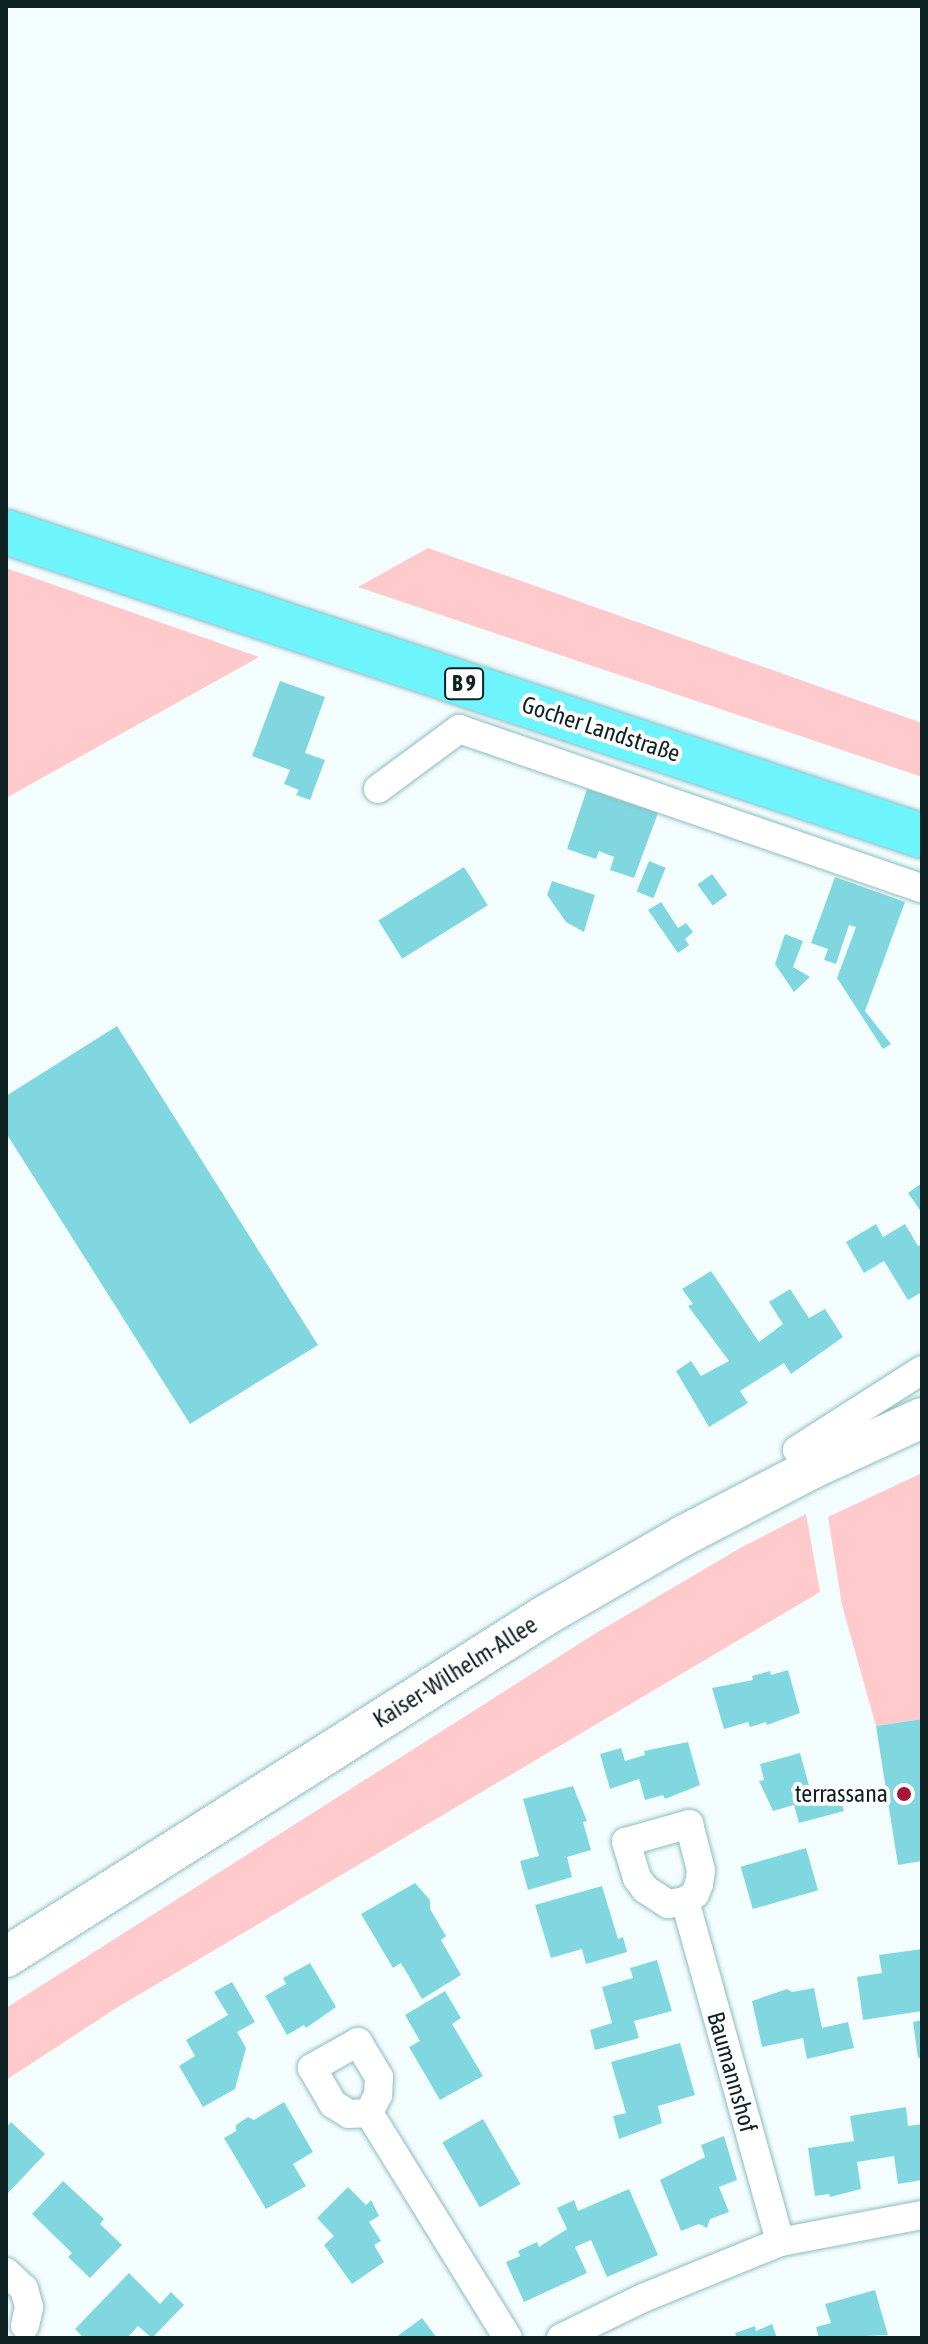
<!DOCTYPE html>
<html>
<head>
<meta charset="utf-8">
<style>
  body { margin:0 }
  #map { position:relative; width:928px; height:2344px; overflow:hidden; background:#f4fdfe; font-family:"Asap Condensed",sans-serif }
  div>[style] { position:absolute }
  [style*='--x'] { left:calc(var(--x)*1px); top:calc(var(--y)*1px); width:calc(var(--w)*1px); rotate:calc(var(--a)*1deg) }
  .green>* { inset:0; background:#fecacb }
  .building>* { inset:0; background:#81d7df; transform-origin:0 0 }
  .roads { filter:drop-shadow(0 0 2px #8dbcc1) drop-shadow(0 0 2px #8dbcc1) }
  .street>* { height:28px; margin:-14px; padding:0 14px; transform-origin:14px; border-radius:14px; background:#fff }
  .secondary>* { height:40px; margin:-20px; padding:0 20px; transform-origin:20px; border-radius:20px; background:#fff }
  .primary>* { height:44px; margin:-22px; padding:0 22px; transform-origin:22px; border-radius:22px; background:#6df4fd }
  .dots>* { width:22px; height:22px; translate:-50% -50%; box-sizing:border-box; border:4px solid #fff; border-radius:50% }
  span { translate:-50% -50%; white-space:nowrap; text-align:center; line-height:1.15; -webkit-text-stroke:8px #fff; paint-order:stroke }
  .shield-label span { padding:2px 6px; background:#fff; border:2px solid; border-radius:6px; -webkit-text-stroke-width:0 }
  .shield-label { font-size:22px; color:#0f2223; font-weight:700 }
  .street-label { font-size:24px; color:#0f2223 }
  .poi-label { font-size:24px; color:#0f2223 }
  .right { translate:-100% -50%; text-align:right }
  .frame { position:absolute; inset:0; border:8px solid #0f2223; pointer-events:none }
</style>
</head>
<body>
<div id="map">
  <div class="green">
    <div style="clip-path:polygon(428px 548px,922px 723px,922px 777px,358px 587px)"></div>
    <div style="clip-path:polygon(6px 568px,259px 657px,6px 798px)"></div>
    <div style="clip-path:polygon(922px 1473px,922px 1719px,876px 1726px,842px 1605px,828px 1517px)"></div>
    <div style="clip-path:polygon(806px 1514px,820px 1592px,118px 2007px,6px 2080px,6px 2008px,596px 1633px,742px 1547px)"></div>
  </div>
  <div class="building">
    <div style="clip-path:polygon(280px 681px,325px 697px,305px 753px,325px 760px,310px 800px,296px 795px,299px 790px,284px 784px,290px 770px,252px 756px)"></div>
    <div style="clip-path:polygon(587px 789px,658px 813px,634px 878px,610px 870px,614px 857px,599px 851px,596px 859px,567px 849px)"></div>
    <div style="left:649px;top:861px;width:18px;height:33px;rotate:22deg"></div>
    <div style="left:464px;top:867px;width:45px;height:101px;rotate:58deg"></div>
    <div style="left:712px;top:874px;width:26px;height:18px;rotate:54deg"></div>
    <div style="clip-path:polygon(835px 877px,905px 902px,865px 1011px,891px 1044px,883px 1049px,837px 978px,856px 927px,849px 925px,836px 964px,824px 960px,828px 949px,811px 943px)"></div>
    <div style="clip-path:polygon(552px 881px,595px 895px,584px 932px,566px 922px,550px 899px,547px 895px)"></div>
    <div style="clip-path:polygon(661px 902px,678px 928px,686px 923px,693px 932px,685px 939px,689px 945px,678px 953px,648px 910px)"></div>
    <div style="clip-path:polygon(785px 934px,803px 941px,793px 967px,810px 977px,794px 992px,775px 964px)"></div>
    <div style="clip-path:polygon(117px 1026px,318px 1345px,190px 1424px,6px 1133px,6px 1096px)"></div>
    <div style="clip-path:polygon(922px 1183px,922px 1213px,908px 1193px)"></div>
    <div style="clip-path:polygon(876px 1224px,883px 1237px,905px 1224px,918px 1246px,922px 1244px,922px 1292px,908px 1300px,884px 1261px,864px 1273px,846px 1242px)"></div>
    <div style="clip-path:polygon(711px 1271px,759px 1342px,783px 1324px,769px 1302px,790px 1289px,809px 1318px,825px 1309px,843px 1337px,791px 1374px,784px 1363px,740px 1391px,748px 1403px,709px 1427px,676px 1371px,691px 1361px,701px 1376px,729px 1361px,688px 1306px,693px 1304px,682px 1289px)"></div>
    <div style="clip-path:polygon(788px 1670px,800px 1713px,767px 1725px,766px 1722px,750px 1727px,748px 1722px,724px 1729px,712px 1688px,753px 1680px,752px 1676px,770px 1671px,771px 1675px)"></div>
    <div style="clip-path:polygon(922px 1719px,922px 1861px,898px 1865px,876px 1726px)"></div>
    <div style="clip-path:polygon(688px 1742px,700px 1785px,665px 1799px,663px 1795px,645px 1800px,639px 1779px,610px 1789px,600px 1754px,621px 1748px,625px 1761px,645px 1755px,644px 1751px)"></div>
    <div style="clip-path:polygon(800px 1753px,813px 1800px,839px 1793px,844px 1811px,799px 1823px,794px 1805px,773px 1811px,759px 1781px,764px 1780px,760px 1764px)"></div>
    <div style="clip-path:polygon(573px 1786px,587px 1821px,583px 1822px,591px 1850px,567px 1857px,572px 1877px,528px 1890px,520px 1861px,539px 1856px,523px 1799px)"></div>
    <div style="left:806px;top:1848px;width:44px;height:68px;rotate:74deg"></div>
    <div style="clip-path:polygon(415px 1883px,430px 1900px,430px 1909px,446px 1936px,441px 1940px,461px 1975px,422px 1999px,401px 1963px,393px 1968px,361px 1914px)"></div>
    <div style="clip-path:polygon(602px 1886px,618px 1939px,623px 1937px,627px 1952px,586px 1964px,582px 1949px,551px 1958px,535px 1905px)"></div>
    <div style="clip-path:polygon(922px 1949px,922px 2011px,863px 2020px,857px 1977px,882px 1973px,879px 1955px)"></div>
    <div style="clip-path:polygon(657px 1960px,672px 2011px,634px 2021px,639px 2038px,595px 2050px,590px 2030px,612px 2023px,602px 1987px,633px 1978px,630px 1968px)"></div>
    <div style="clip-path:polygon(310px 1963px,336px 2007px,306px 2028px,304px 2025px,287px 2035px,265px 1996px,286px 1984px,283px 1978px)"></div>
    <div style="clip-path:polygon(232px 1982px,255px 2022px,237px 2032px,246px 2048px,235px 2089px,203px 2107px,179px 2066px,195px 2056px,186px 2040px,228px 2015px,214px 1992px)"></div>
    <div style="clip-path:polygon(814px 1988px,822px 2028px,848px 2022px,854px 2048px,807px 2059px,803px 2038px,762px 2047px,752px 2001px,787px 1989px,792px 1992px)"></div>
    <div style="clip-path:polygon(445px 1991px,461px 2018px,452px 2024px,483px 2076px,440px 2100px,409px 2047px,420px 2041px,405px 2015px)"></div>
    <div style="clip-path:polygon(922px 2020px,922px 2057px,918px 2058px,913px 2022px)"></div>
    <div style="clip-path:polygon(680px 2043px,695px 2095px,658px 2106px,662px 2123px,619px 2139px,613px 2116px,626px 2113px,611px 2062px)"></div>
    <div style="clip-path:polygon(284px 2102px,313px 2152px,293px 2164px,306px 2186px,266px 2209px,224px 2138px,236px 2131px,236px 2125px,248px 2117px,254px 2120px)"></div>
    <div style="clip-path:polygon(906px 2107px,908px 2126px,922px 2124px,922px 2180px,898px 2184px,894px 2156px,857px 2162px,861px 2189px,830px 2197px,829px 2194px,815px 2196px,808px 2148px,854px 2141px,850px 2116px)"></div>
    <div style="left:483px;top:2119px;width:75px;height:47px;rotate:60deg"></div>
    <div style="clip-path:polygon(11px 2122px,45px 2154px,8px 2193px,6px 2128px)"></div>
    <div style="clip-path:polygon(724px 2136px,737px 2180px,719px 2187px,729px 2212px,710px 2219px,707px 2228px,699px 2224px,681px 2231px,660px 2180px,705px 2157px,701px 2145px)"></div>
    <div style="clip-path:polygon(63px 2181px,104px 2219px,100px 2224px,122px 2245px,90px 2278px,68px 2257px,72px 2253px,32px 2214px)"></div>
    <div style="clip-path:polygon(348px 2187px,366px 2205px,371px 2200px,379px 2216px,369px 2222px,381px 2241px,374px 2245px,384px 2262px,352px 2284px,324px 2245px,334px 2236px,317px 2218px)"></div>
    <div style="clip-path:polygon(629px 2189px,658px 2255px,607px 2277px,591px 2240px,575px 2247px,587px 2273px,524px 2302px,506px 2262px,520px 2256px,518px 2251px,537px 2242px,539px 2247px,567px 2229px,557px 2208px,574px 2200px,578px 2211px)"></div>
    <div style="clip-path:polygon(129px 2273px,160px 2304px,171px 2292px,184px 2305px,152px 2338px,138px 2326px,127px 2338px,84px 2338px,75px 2329px)"></div>
    <div style="clip-path:polygon(875px 2290px,888px 2335px,819px 2338px,816px 2327px,831px 2323px,825px 2304px)"></div>
    <div style="clip-path:polygon(422px 2318px,437px 2338px,395px 2338px)"></div>
    <div style="clip-path:polygon(772px 2324px,777px 2338px,737px 2338px,735px 2333px,755px 2326px,756px 2331px)"></div>
  </div>
  <div class="roads">
    <div class="street">
      <div style="--x:378;--y:789;--w:101;--a:-36.5"></div>
      <div style="--x:459;--y:729;--w:490;--a:19"></div>
      <div style="--x:797;--y:1450;--w:148;--a:-32.6"></div>
      <div style="--x:689;--y:1824;--w:48;--a:75.4"></div>
      <div style="--x:701;--y:1870;--w:14;--a:98"></div>
      <div style="--x:699;--y:1884;--w:11;--a:112"></div>
      <div style="--x:695;--y:1894;--w:12;--a:145"></div>
      <div style="--x:685;--y:1901;--w:17;--a:170"></div>
      <div style="--x:668;--y:1904;--w:27;--a:-147"></div>
      <div style="--x:645;--y:1889;--w:14;--a:-126"></div>
      <div style="--x:637;--y:1878;--w:38;--a:-107"></div>
      <div style="--x:626;--y:1842;--w:66;--a:-15.9"></div>
      <div style="--x:685;--y:1901;--w:354;--a:74.4"></div>
      <div style="--x:358;--y:2042;--w:41;--a:59"></div>
      <div style="--x:379;--y:2077;--w:18;--a:93"></div>
      <div style="--x:378;--y:2095;--w:20;--a:117"></div>
      <div style="--x:369;--y:2113;--w:20;--a:177"></div>
      <div style="--x:349;--y:2114;--w:19;--a:-148"></div>
      <div style="--x:333;--y:2104;--w:42;--a:-120.3"></div>
      <div style="--x:312;--y:2068;--w:53;--a:-29.5"></div>
      <div style="--x:369;--y:2113;--w:264;--a:58.3"></div>
      <div style="--x:6;--y:2272;--w:25;--a:43"></div>
      <div style="--x:24;--y:2289;--w:19;--a:74"></div>
      <div style="--x:29;--y:2307;--w:19;--a:102"></div>
      <div style="--x:561;--y:2338;--w:91;--a:-26"></div>
      <div style="--x:643;--y:2298;--w:148;--a:-22.2"></div>
      <div style="--x:780;--y:2242;--w:145;--a:-10.8"></div>
    </div>
    <div class="secondary">
      <div style="--x:6;--y:1957;--w:639;--a:-32.35"></div>
      <div style="--x:546;--y:1615;--w:158;--a:-30"></div>
      <div style="--x:683;--y:1536;--w:144;--a:-27.6"></div>
      <div style="--x:811;--y:1469;--w:122;--a:-24.7"></div>
    </div>
    <div class="primary">
      <div style="--x:6;--y:532;--w:965;--a:18.36"></div>
    </div>
  </div>
  <div class="dots">
    <div style="left:904px;top:1794px;background:#ab1536"></div>
  </div>
  <div class="shield-label">
    <span style="left:464px;top:684px">B 9</span>
  </div>
  <div class="street-label">
    <span style="left:601px;top:729px;rotate:18deg">Gocher Landstraße</span>
    <span style="left:455px;top:1672px;rotate:-32deg">Kaiser-Wilhelm-Allee</span>
    <span style="left:732px;top:2072px;rotate:74deg">Baumannshof</span>
  </div>
  <div class="poi-label">
    <span class="right" style="left:888px;top:1794px">terrassana</span>
  </div>
  <div class="frame"></div>
</div>
</body>
</html>
